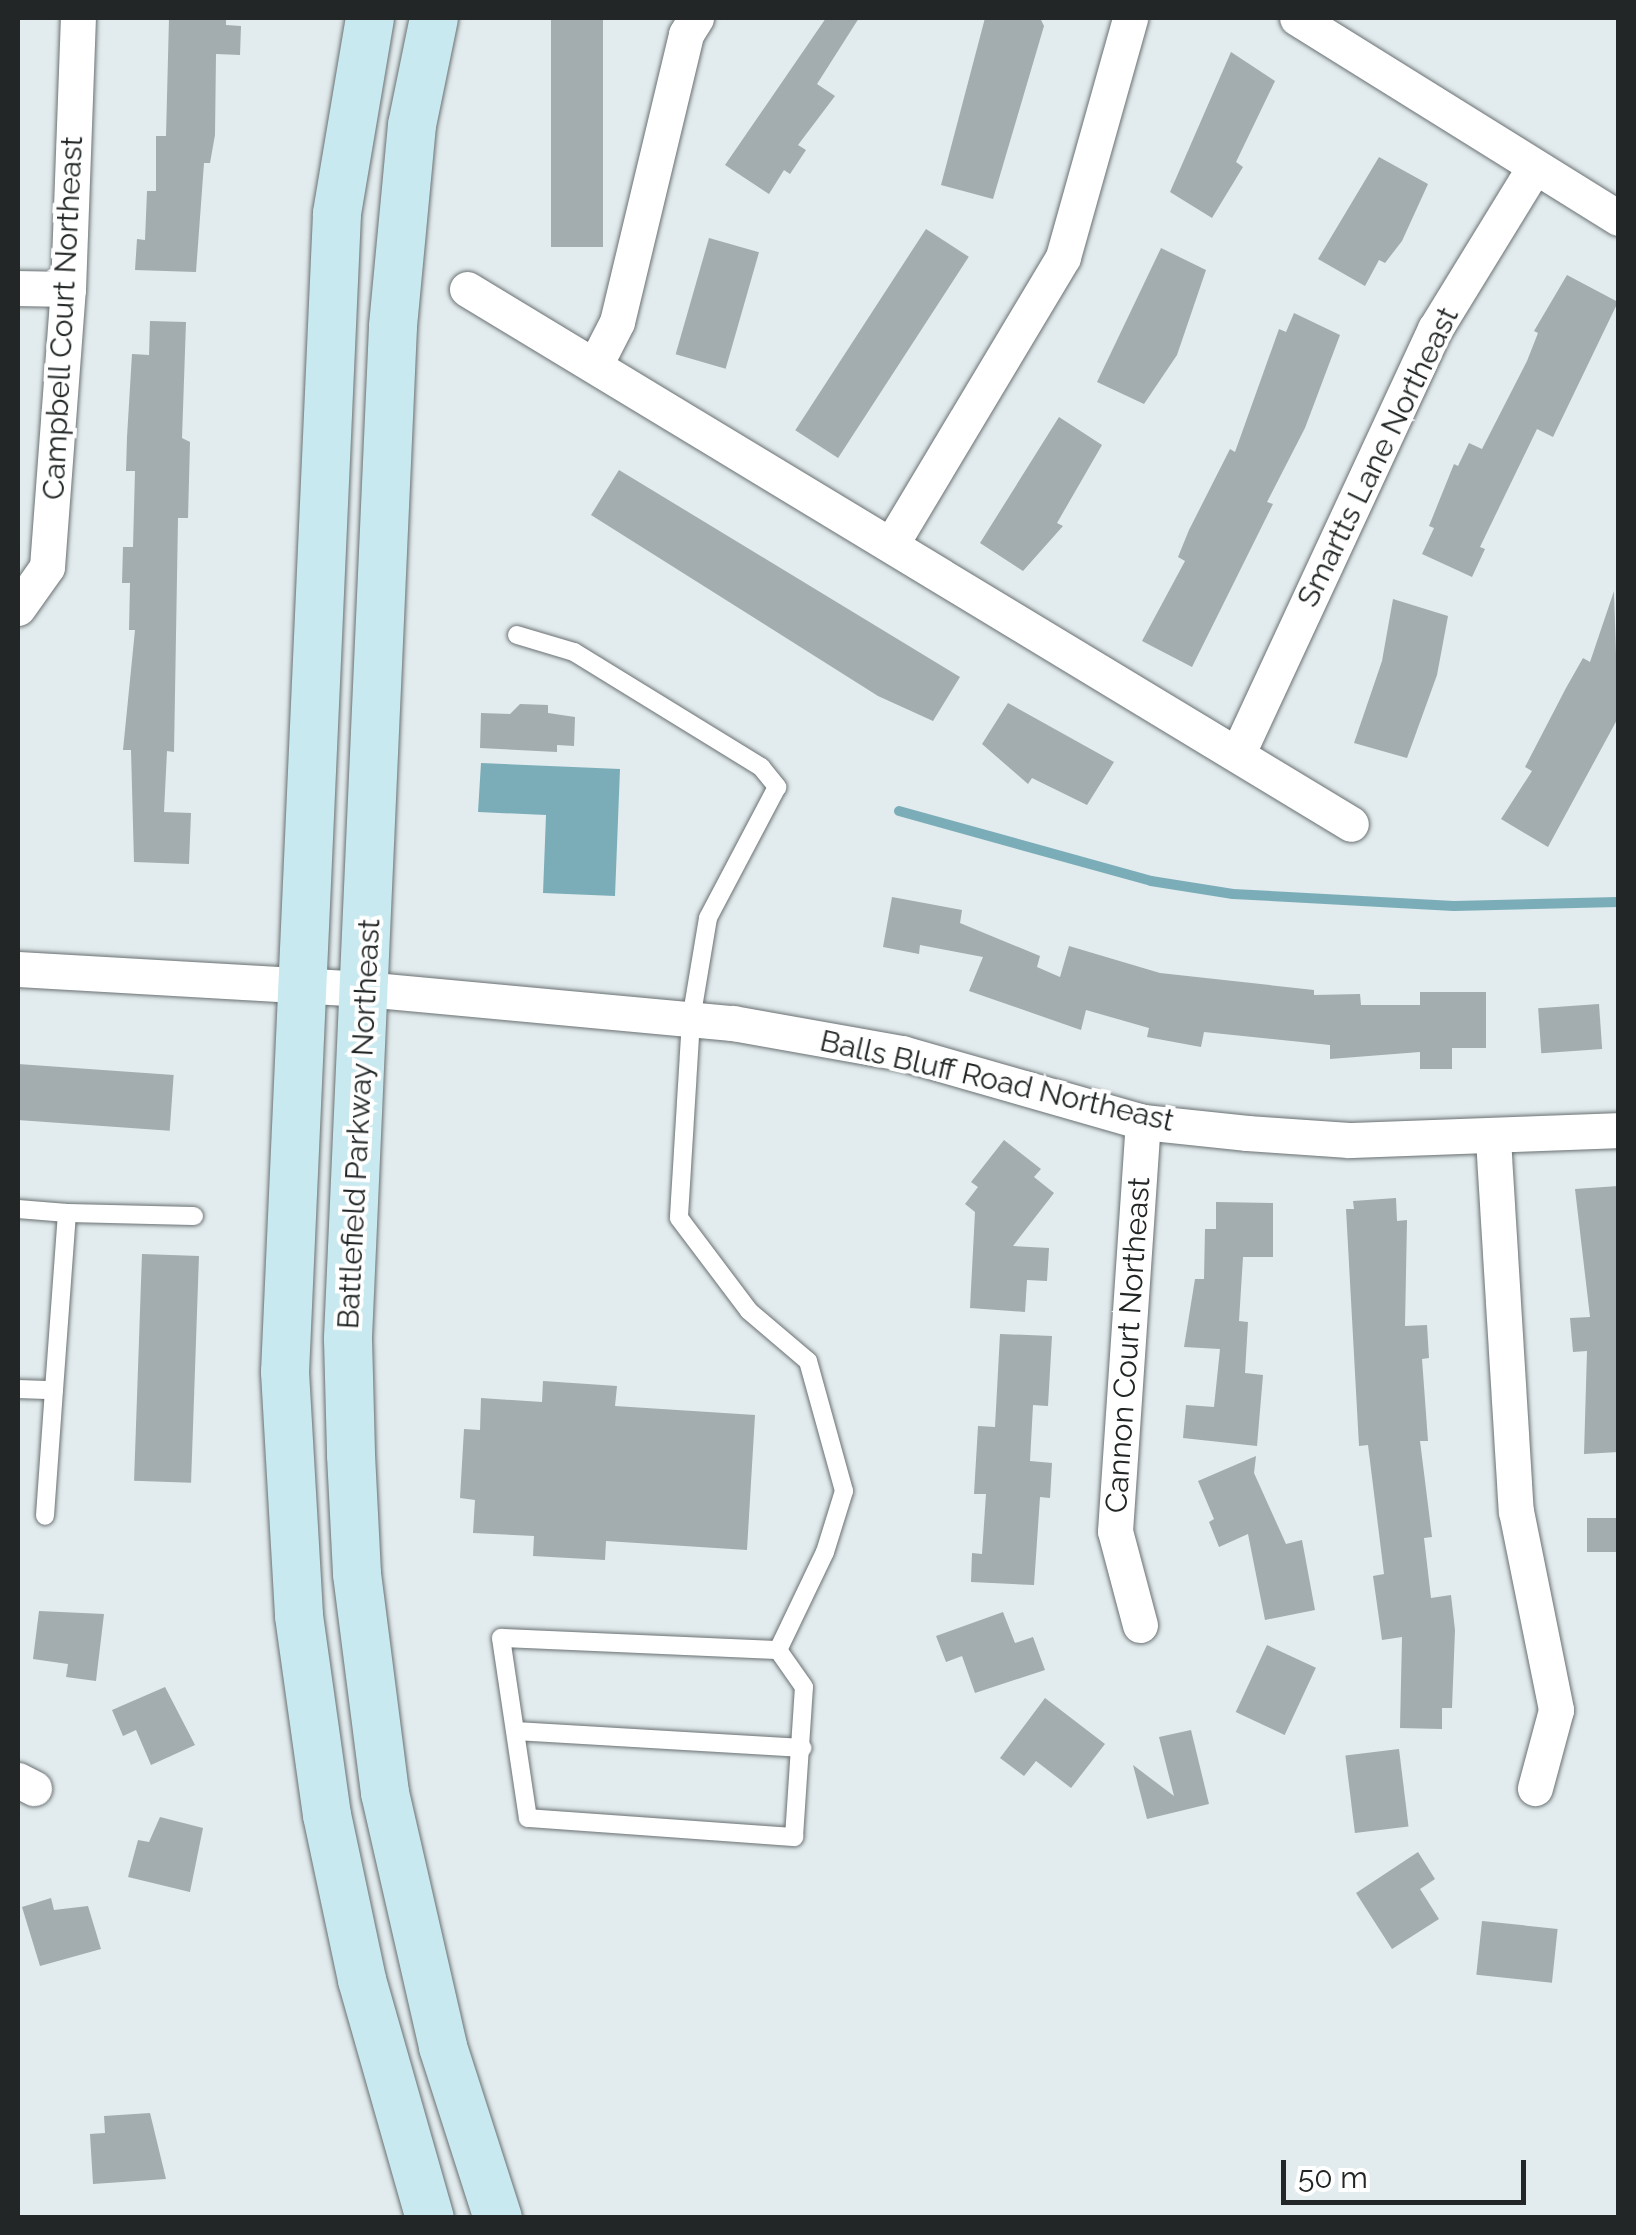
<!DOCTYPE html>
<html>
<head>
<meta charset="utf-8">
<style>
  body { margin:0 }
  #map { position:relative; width:1636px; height:2235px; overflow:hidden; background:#e2ebed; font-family:Raleway,sans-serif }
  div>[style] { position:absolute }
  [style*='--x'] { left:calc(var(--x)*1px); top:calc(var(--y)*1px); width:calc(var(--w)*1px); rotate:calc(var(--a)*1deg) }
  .water>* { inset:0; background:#7badb9 }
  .stream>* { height:10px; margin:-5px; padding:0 5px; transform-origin:5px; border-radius:5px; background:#7badb9 }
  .building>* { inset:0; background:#a3acae; transform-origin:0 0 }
  .roads { filter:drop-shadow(0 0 2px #6a7173) drop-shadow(0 0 2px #6a7173) }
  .service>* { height:18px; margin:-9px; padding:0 9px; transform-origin:9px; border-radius:9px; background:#fff }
  .minor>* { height:35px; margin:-17.5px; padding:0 17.5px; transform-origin:17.5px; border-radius:17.5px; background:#fff }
  .secondary>* { height:48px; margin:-24px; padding:0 24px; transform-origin:24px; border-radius:24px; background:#c8e9ef }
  span { translate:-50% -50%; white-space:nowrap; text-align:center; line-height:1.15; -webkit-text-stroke:8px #fff; paint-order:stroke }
  .street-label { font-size:30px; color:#222626 }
  .frame { position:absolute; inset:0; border:20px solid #222626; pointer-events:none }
  .scale { position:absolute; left:1281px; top:2160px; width:245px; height:45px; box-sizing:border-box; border:5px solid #222626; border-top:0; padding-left:12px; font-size:30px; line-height:35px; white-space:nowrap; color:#222626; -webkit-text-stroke:8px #fff; paint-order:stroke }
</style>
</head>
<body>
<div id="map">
  <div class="water">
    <div style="clip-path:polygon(481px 763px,620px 769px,615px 896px,543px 893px,546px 815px,478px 812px)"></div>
  </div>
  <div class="stream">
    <div style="--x:899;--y:811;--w:262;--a:15.5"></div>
    <div style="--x:1151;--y:881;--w:83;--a:9"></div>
    <div style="--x:1233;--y:894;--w:221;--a:3.1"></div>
    <div style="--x:1454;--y:906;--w:164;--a:-1.4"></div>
  </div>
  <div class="building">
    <div style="clip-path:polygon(169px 18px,226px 18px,226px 25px,241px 26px,240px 55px,216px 54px,215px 135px,210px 163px,204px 163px,196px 272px,135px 270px,137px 239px,145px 240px,147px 191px,156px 191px,156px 136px,166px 136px)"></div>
    <div style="left:551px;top:18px;width:52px;height:229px"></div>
    <div style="clip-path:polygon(826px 18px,859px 18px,817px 84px,835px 96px,798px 145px,806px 150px,790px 174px,784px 170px,769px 194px,725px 165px)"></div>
    <div style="clip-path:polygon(985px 18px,1040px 18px,1044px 26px,993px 199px,941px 185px)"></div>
    <div style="clip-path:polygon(1231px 52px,1275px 81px,1236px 162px,1243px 167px,1212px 218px,1170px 192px)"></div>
    <div style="clip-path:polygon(1379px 157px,1428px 184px,1402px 241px,1385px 263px,1379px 260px,1365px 286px,1318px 259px)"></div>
    <div style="left:926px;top:229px;width:51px;height:240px;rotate:33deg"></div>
    <div style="left:709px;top:238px;width:52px;height:121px;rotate:16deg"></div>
    <div style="clip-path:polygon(1161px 248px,1206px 270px,1177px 355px,1144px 404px,1097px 382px)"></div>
    <div style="clip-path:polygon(1567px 275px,1618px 302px,1553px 437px,1537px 429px,1480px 547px,1485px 549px,1472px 577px,1422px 554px,1434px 528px,1429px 526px,1454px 464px,1458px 466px,1469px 443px,1482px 449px,1527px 361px,1538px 333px,1534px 331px)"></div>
    <div style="clip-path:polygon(1294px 313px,1340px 335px,1305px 428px,1267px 502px,1273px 504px,1192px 667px,1142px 641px,1185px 561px,1178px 557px,1189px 530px,1230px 449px,1235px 452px,1279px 329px,1286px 332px)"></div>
    <div style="clip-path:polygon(150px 321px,186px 322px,182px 438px,190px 442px,188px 518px,178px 518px,174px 752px,167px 751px,164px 812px,191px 813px,189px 864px,134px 862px,131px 750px,123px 750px,135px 630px,129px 630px,130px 583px,122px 583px,123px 547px,133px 547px,135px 471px,126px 471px,127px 437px,132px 354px,149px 355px)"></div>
    <div style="clip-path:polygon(1059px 417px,1102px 445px,1057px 523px,1063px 526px,1023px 571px,980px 543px)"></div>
    <div style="clip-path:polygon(619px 470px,960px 677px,933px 721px,878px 696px,591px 515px)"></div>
    <div style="clip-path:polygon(1614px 591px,1618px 718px,1548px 847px,1501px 819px,1532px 771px,1525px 767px,1566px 688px,1583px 658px,1590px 662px)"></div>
    <div style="clip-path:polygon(1393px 599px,1448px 616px,1437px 675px,1407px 758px,1354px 743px,1382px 661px)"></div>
    <div style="clip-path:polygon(1008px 703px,1114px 762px,1087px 805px,1032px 778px,1028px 784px,982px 744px)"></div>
    <div style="clip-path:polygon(520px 704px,548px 705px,548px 713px,575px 717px,574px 746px,557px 745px,557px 752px,480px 748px,481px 713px,510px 714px)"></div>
    <div style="clip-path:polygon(892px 897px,962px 910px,960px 923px,1040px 956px,1037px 967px,1060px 977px,1069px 946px,1160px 973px,1314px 990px,1314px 995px,1360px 994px,1361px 1005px,1420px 1005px,1420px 992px,1486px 992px,1486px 1048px,1452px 1048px,1452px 1069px,1420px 1069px,1420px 1052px,1330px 1059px,1330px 1045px,1204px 1032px,1201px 1047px,1147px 1037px,1149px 1028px,1086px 1010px,1081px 1030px,969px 991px,983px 957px,920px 945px,919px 954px,883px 947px)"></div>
    <div style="left:1599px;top:1004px;width:45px;height:61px;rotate:86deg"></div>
    <div style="left:18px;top:1064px;width:156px;height:56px;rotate:4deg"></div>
    <div style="clip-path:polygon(1004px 1140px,1041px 1169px,1034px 1177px,1054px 1193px,1013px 1246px,1049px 1248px,1047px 1281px,1027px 1280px,1025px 1312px,970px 1308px,975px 1212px,965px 1204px,978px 1187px,971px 1182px)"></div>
    <div style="clip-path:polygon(1618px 1186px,1618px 1452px,1584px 1454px,1587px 1351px,1573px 1352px,1570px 1318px,1590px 1317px,1575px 1189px)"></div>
    <div style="clip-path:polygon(1396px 1198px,1397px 1221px,1407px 1220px,1405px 1326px,1427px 1325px,1429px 1358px,1422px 1359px,1428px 1441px,1420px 1441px,1432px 1537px,1424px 1538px,1431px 1598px,1451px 1595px,1455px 1630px,1452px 1708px,1442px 1708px,1442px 1729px,1400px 1728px,1402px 1637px,1382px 1640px,1373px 1576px,1384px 1574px,1368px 1445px,1359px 1446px,1346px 1209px,1354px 1209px,1353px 1201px)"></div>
    <div style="clip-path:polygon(1216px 1202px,1273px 1203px,1273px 1257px,1243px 1257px,1239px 1321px,1248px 1322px,1245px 1373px,1263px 1375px,1257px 1446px,1183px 1438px,1186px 1405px,1214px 1407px,1220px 1349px,1184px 1347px,1195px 1279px,1204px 1279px,1205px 1229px,1216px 1229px)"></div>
    <div style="left:142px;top:1254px;width:57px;height:227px;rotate:2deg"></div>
    <div style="clip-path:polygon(1000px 1334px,1052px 1336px,1048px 1406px,1033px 1405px,1030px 1461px,1052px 1463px,1050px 1498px,1040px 1497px,1034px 1585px,971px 1582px,972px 1553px,982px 1554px,986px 1494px,974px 1494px,978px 1426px,995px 1427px)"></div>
    <div style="clip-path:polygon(543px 1381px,617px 1386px,615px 1406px,755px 1415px,747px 1550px,606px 1541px,605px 1560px,533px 1556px,534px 1536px,473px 1533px,475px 1500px,460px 1498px,464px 1429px,480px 1430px,481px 1398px,542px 1402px)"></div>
    <div style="clip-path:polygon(1256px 1456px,1254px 1473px,1286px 1544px,1302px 1540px,1315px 1610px,1265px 1620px,1248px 1534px,1219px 1547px,1209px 1522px,1214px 1519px,1198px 1481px)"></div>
    <div style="left:1618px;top:1518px;width:34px;height:31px;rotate:90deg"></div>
    <div style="clip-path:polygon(39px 1611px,104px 1614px,96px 1681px,66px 1677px,68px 1664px,33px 1659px)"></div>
    <div style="clip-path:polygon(1003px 1612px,1015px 1643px,1033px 1637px,1045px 1670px,975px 1693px,962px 1656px,946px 1662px,936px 1636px)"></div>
    <div style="left:1267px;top:1645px;width:54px;height:74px;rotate:25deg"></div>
    <div style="clip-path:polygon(165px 1687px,195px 1745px,151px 1765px,136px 1730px,123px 1736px,112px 1710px)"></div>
    <div style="clip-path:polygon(1045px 1698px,1105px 1744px,1071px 1788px,1036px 1761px,1024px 1776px,1000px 1758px)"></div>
    <div style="clip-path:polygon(1191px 1730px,1209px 1804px,1147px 1819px,1133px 1765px,1174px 1796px,1159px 1737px)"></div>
    <div style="left:1399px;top:1749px;width:78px;height:54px;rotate:83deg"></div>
    <div style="clip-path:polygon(160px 1817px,203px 1828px,190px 1892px,128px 1877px,138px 1840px,149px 1842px)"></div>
    <div style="clip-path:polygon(1418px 1852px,1435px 1879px,1420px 1889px,1439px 1919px,1392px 1949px,1356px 1893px)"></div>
    <div style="clip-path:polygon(51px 1898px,54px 1910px,88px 1906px,101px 1949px,40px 1966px,22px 1907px)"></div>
    <div style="left:1482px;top:1921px;width:76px;height:54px;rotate:6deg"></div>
    <div style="clip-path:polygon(150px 2113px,166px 2179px,93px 2184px,90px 2134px,105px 2133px,104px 2116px)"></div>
  </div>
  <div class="roads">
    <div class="service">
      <div style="--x:517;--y:635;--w:59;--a:16.6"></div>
      <div style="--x:574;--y:652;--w:220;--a:31.6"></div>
      <div style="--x:761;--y:767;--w:26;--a:51"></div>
      <div style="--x:777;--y:787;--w:148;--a:117.8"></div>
      <div style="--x:708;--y:918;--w:103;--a:99.5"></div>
      <div style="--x:691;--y:1020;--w:198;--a:93.5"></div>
      <div style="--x:679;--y:1218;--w:116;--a:53"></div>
      <div style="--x:749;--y:1311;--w:77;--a:40.3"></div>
      <div style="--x:808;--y:1361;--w:135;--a:74.5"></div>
      <div style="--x:844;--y:1491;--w:64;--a:107.3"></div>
      <div style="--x:825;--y:1552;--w:109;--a:115.6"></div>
      <div style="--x:778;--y:1650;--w:277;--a:-177.5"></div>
      <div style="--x:501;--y:1638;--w:182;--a:81.5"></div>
      <div style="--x:528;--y:1818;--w:267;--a:4.1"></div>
      <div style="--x:794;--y:1837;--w:150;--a:-86.2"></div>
      <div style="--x:804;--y:1687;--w:45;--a:-125.1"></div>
      <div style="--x:18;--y:1209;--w:49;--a:4.7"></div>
      <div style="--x:67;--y:1213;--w:177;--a:94.2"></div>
      <div style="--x:67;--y:1213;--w:127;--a:1.4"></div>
      <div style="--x:18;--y:1389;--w:36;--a:2"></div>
      <div style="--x:54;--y:1390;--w:126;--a:94.1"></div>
      <div style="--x:516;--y:1731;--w:287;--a:3.4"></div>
    </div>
    <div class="minor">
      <div style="--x:1297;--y:18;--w:378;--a:31.9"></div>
      <div style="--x:18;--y:288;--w:50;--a:1.1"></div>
      <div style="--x:467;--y:289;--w:1033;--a:31.18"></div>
      <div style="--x:595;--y:365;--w:48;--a:-62.9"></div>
      <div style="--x:617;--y:322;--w:296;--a:-76.5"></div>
      <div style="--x:686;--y:34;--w:19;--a:-58"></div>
      <div style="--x:892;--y:543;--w:333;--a:-59.1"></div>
      <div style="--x:1063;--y:257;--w:248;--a:-74.3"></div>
      <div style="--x:18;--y:608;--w:50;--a:-54.7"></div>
      <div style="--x:47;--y:567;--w:279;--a:-85.7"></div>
      <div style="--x:68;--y:289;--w:271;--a:-87.9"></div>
      <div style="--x:1238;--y:753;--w:468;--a:-65.1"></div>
      <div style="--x:1435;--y:329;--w:188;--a:-58.5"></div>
      <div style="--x:18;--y:969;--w:347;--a:3.3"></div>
      <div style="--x:364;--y:989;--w:371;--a:5.3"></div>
      <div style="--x:733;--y:1023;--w:172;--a:10.1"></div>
      <div style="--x:902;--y:1053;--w:251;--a:16"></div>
      <div style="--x:1143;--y:1122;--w:105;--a:6"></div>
      <div style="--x:1247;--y:1133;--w:102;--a:3.9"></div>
      <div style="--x:1349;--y:1140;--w:269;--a:-2.1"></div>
      <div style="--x:1493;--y:1139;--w:373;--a:86.5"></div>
      <div style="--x:1516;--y:1511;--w:203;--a:78.6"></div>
      <div style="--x:1556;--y:1710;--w:81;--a:105.1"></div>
      <div style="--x:1140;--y:1625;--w:97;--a:-104.9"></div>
      <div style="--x:1115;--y:1531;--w:410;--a:-86.1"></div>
      <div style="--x:18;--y:1780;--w:18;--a:27"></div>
    </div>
    <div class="secondary">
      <div style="--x:370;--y:18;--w:199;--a:99.6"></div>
      <div style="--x:337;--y:214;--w:1159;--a:92.57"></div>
      <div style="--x:285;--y:1372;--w:244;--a:86.7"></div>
      <div style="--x:299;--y:1616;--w:201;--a:82"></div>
      <div style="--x:327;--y:1815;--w:169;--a:78"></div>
      <div style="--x:362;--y:1980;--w:248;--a:74.1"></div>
      <div style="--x:434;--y:18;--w:109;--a:101.6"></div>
      <div style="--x:412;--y:125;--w:203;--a:95.4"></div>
      <div style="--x:393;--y:327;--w:1013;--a:92.55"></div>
      <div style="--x:348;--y:1339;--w:116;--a:88.5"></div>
      <div style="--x:351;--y:1455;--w:119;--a:87.1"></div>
      <div style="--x:357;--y:1574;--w:221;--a:82.7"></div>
      <div style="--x:385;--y:1793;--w:261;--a:77.1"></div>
      <div style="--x:443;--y:2047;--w:180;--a:72.2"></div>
    </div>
  </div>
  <div class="street-label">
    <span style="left:63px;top:318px;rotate:-87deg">Campbell Court Northeast</span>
    <span style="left:1378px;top:457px;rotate:-64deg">Smartts Lane Northeast</span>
    <span style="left:997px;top:1081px;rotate:13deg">Balls Bluff Road Northeast</span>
    <span style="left:359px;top:1124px;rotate:-87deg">Battlefield Parkway Northeast</span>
    <span style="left:1128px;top:1345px;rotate:-86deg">Cannon Court Northeast</span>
  </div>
  <div class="frame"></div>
  <div class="scale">50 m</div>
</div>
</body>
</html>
